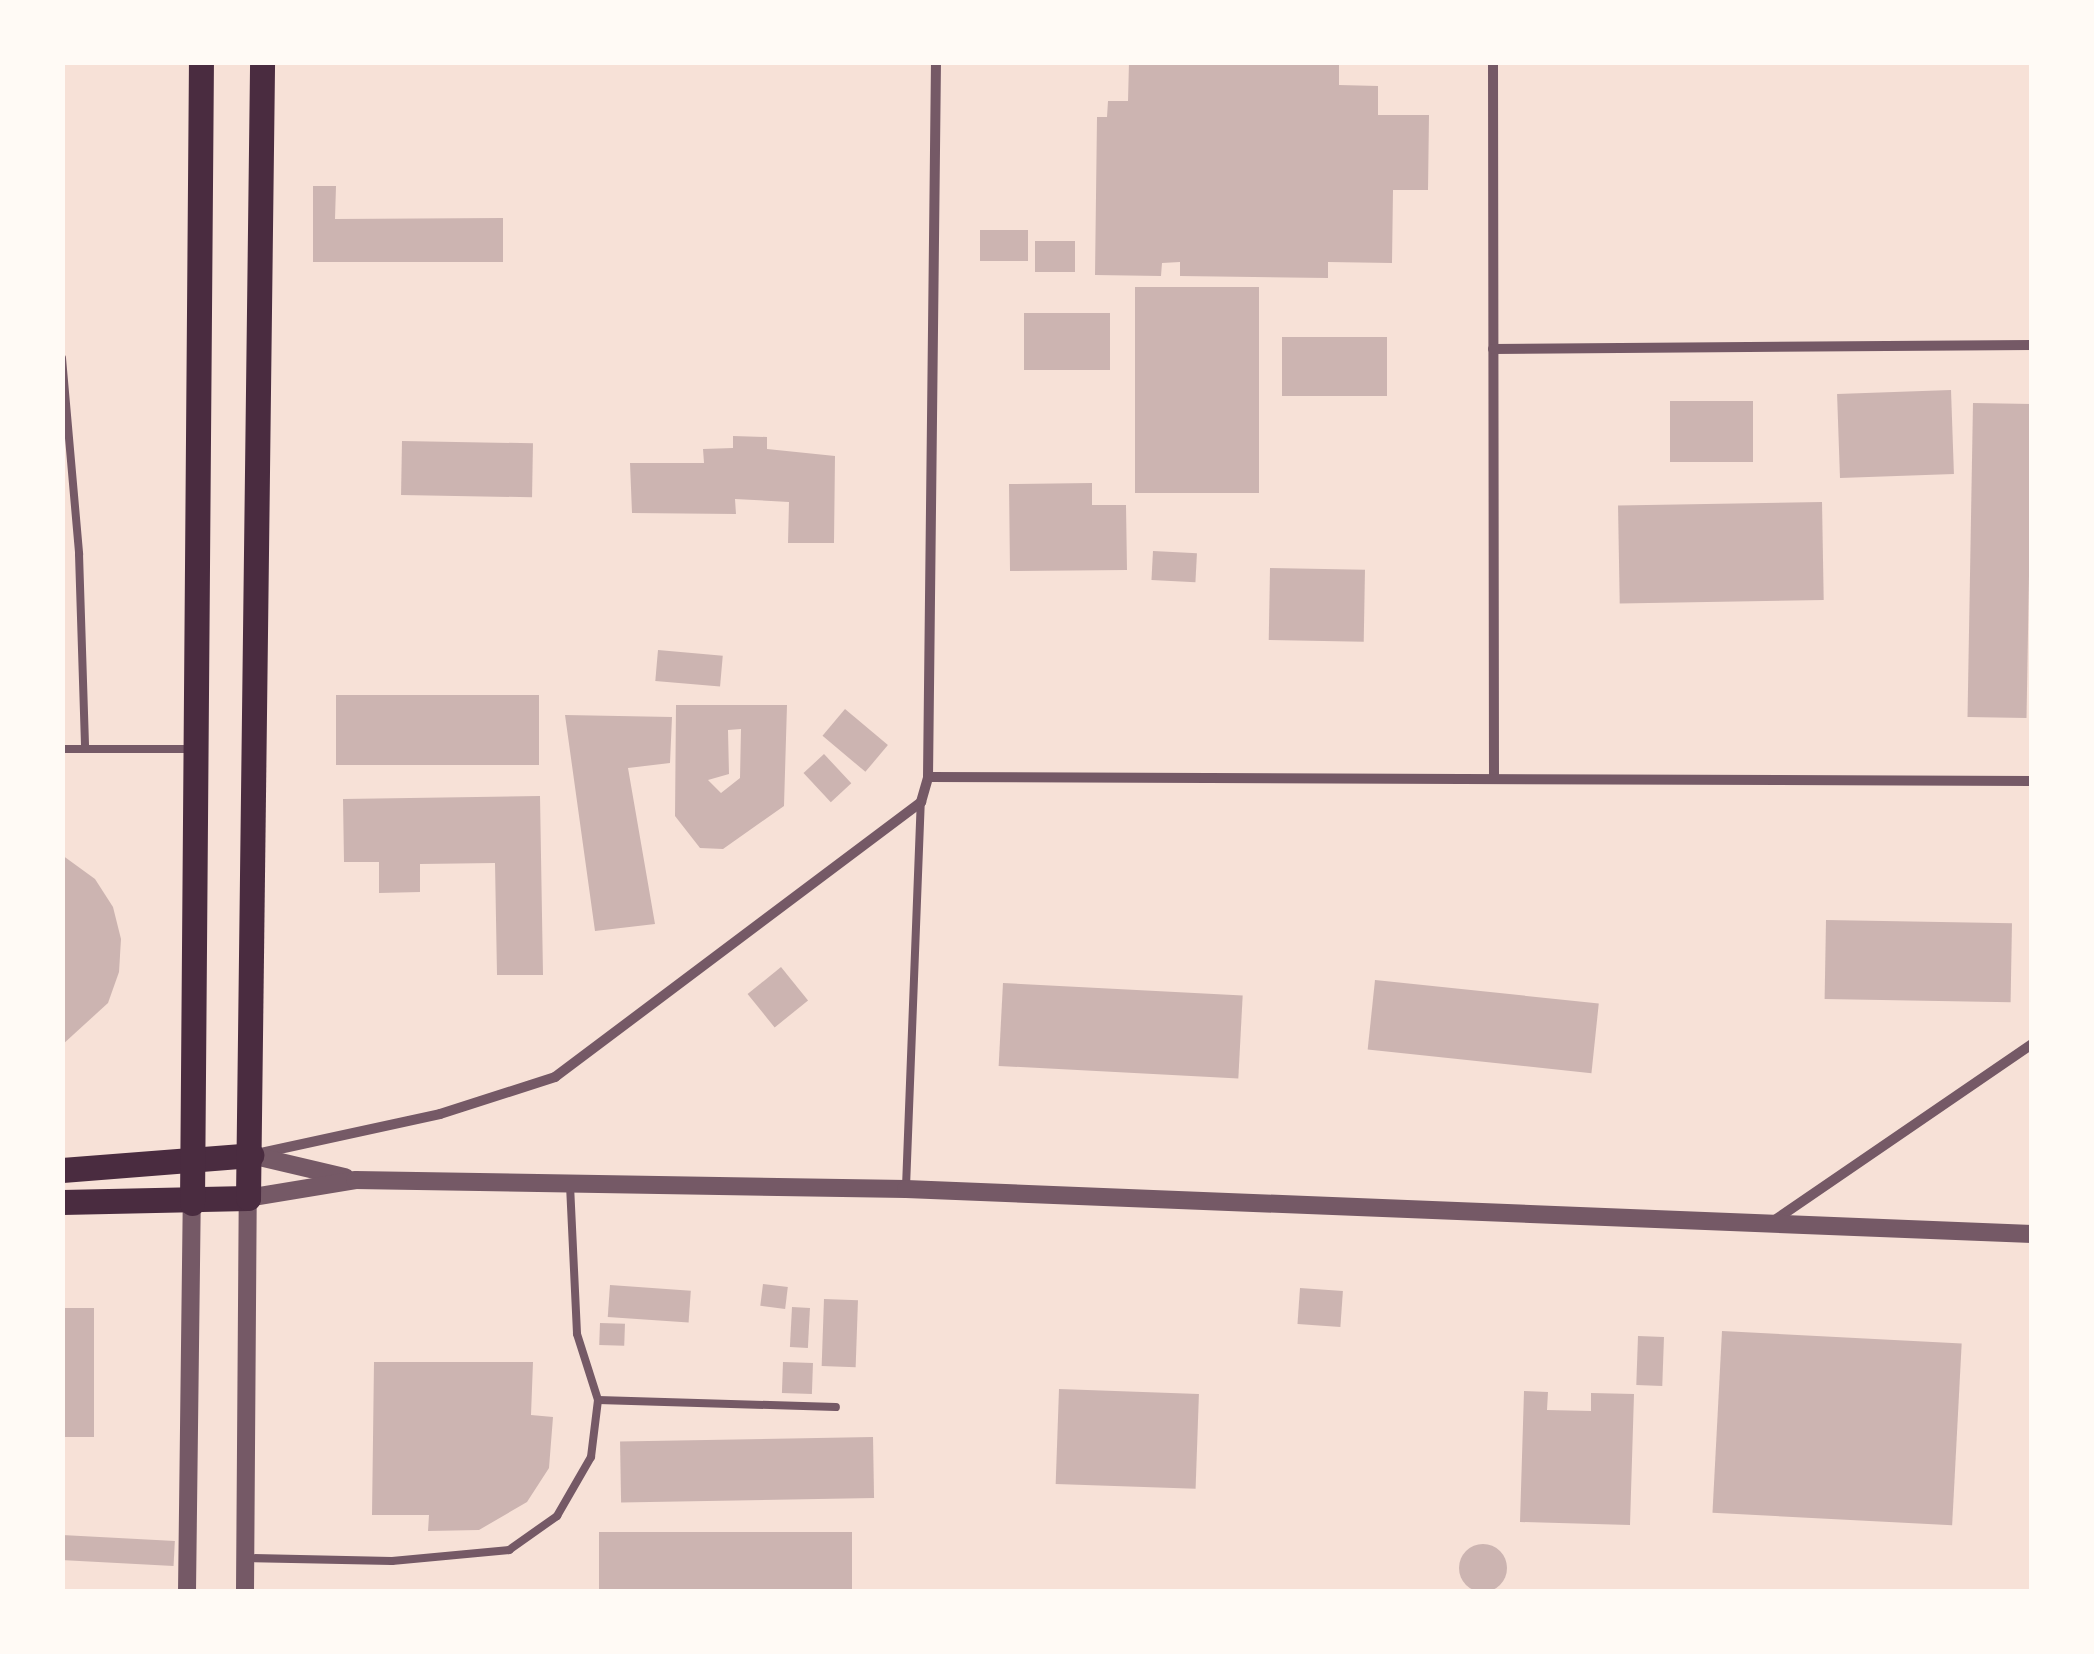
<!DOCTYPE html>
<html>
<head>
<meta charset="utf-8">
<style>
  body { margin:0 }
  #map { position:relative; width:2094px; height:1654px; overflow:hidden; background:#f7e1d7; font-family:Quicksand,sans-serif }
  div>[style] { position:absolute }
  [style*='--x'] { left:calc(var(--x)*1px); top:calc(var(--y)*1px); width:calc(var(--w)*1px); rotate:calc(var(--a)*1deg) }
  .building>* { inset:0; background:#ccb4b1; transform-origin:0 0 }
  .round { border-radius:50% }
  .service>* { height:8px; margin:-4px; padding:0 4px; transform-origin:4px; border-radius:4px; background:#755966 }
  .minor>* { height:10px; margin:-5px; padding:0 5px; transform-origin:5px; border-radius:5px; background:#755966 }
  .tertiary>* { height:18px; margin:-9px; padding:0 9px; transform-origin:9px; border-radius:9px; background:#755966 }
  .primary>* { height:25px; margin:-12.5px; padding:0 12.5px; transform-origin:12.5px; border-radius:12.5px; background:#4a2c40 }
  span { translate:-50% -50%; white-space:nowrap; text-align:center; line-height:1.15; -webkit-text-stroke:8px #fffaf5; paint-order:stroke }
  .frame { position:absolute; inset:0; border:65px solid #fffaf5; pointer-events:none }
</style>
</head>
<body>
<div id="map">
  <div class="building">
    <div style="clip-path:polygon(1129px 62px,1339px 62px,1339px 85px,1378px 86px,1378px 115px,1429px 115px,1428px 190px,1393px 190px,1392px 263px,1328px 262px,1328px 278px,1180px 276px,1180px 262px,1162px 263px,1161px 276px,1095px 275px,1097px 117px,1107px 117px,1108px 101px,1128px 101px)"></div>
    <div style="clip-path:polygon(313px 186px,336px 186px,335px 219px,503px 218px,503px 262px,313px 262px)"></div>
    <div style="left:980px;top:230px;width:48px;height:31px"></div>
    <div style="left:1035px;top:241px;width:40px;height:31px"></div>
    <div style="left:1135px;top:287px;width:124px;height:206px"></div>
    <div style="left:1110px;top:313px;width:57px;height:86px;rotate:90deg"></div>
    <div style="left:1282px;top:337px;width:105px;height:59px"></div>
    <div style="left:1951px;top:390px;width:84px;height:114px;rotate:88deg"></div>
    <div style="left:1753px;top:401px;width:61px;height:83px;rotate:90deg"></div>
    <div style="left:1973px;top:403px;width:59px;height:314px;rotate:1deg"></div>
    <div style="clip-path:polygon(733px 436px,767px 437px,767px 449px,835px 456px,834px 543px,788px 543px,789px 502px,735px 499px,736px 514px,632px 513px,630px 463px,704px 463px,703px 449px,733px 448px)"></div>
    <div style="left:402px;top:441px;width:131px;height:54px;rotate:1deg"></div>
    <div style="clip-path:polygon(1092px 483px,1092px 505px,1126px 505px,1127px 570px,1010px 571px,1009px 484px)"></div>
    <div style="left:1822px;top:502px;width:98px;height:204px;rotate:89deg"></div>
    <div style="left:1153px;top:551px;width:44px;height:29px;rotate:3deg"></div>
    <div style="left:1270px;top:568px;width:95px;height:72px;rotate:1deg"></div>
    <div style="left:658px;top:650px;width:65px;height:31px;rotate:5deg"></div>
    <div style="left:336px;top:695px;width:203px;height:70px"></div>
    <div style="clip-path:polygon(evenodd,676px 705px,787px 705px,784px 806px,723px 849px,700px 848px,675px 816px,676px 705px,741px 729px,740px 778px,721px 793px,708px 780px,729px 774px,728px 730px,741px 729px)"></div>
    <div style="left:845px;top:709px;width:56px;height:35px;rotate:40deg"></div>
    <div style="clip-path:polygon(565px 715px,672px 717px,670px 763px,628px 768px,655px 924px,595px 931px)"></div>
    <div style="left:824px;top:754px;width:40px;height:28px;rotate:47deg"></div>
    <div style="clip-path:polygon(540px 796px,543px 975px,497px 975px,495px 863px,420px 864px,420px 892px,379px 893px,379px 862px,344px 862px,343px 799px)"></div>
    <div style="clip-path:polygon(62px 855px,95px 879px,113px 907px,121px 939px,119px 972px,108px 1003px,62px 1045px)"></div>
    <div style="left:1826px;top:920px;width:186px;height:79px;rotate:1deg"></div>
    <div style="left:781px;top:967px;width:43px;height:43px;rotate:51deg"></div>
    <div style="left:1375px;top:980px;width:225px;height:70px;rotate:6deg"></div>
    <div style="left:1003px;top:983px;width:240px;height:83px;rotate:3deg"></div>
    <div style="left:763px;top:1284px;width:25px;height:22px;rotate:7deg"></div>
    <div style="left:610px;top:1285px;width:81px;height:32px;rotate:4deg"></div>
    <div style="left:1300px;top:1288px;width:43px;height:36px;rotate:4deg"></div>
    <div style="left:824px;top:1299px;width:34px;height:67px;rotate:2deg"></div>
    <div style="left:792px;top:1307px;width:18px;height:40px;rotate:3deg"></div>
    <div style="left:94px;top:1308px;width:129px;height:32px;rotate:90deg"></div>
    <div style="left:600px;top:1323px;width:25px;height:22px;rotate:2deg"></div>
    <div style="left:1722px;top:1331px;width:240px;height:182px;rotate:3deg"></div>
    <div style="left:1638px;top:1336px;width:26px;height:49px;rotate:2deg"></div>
    <div style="clip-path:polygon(374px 1362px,533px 1362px,531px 1415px,553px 1417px,549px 1468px,527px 1502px,479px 1530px,428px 1531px,429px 1515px,372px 1515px)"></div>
    <div style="left:783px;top:1362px;width:30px;height:31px;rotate:2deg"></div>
    <div style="left:1059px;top:1389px;width:140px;height:95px;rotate:2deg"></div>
    <div style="clip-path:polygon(1524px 1391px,1548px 1392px,1547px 1410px,1591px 1411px,1591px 1393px,1634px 1394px,1630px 1525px,1520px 1522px)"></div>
    <div style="left:873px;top:1437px;width:61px;height:253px;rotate:89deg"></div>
    <div style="left:852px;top:1532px;width:60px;height:253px;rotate:90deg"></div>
    <div style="left:62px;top:1535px;width:113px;height:25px;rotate:3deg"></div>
    <div class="round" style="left:1459px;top:1544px;width:48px;height:48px"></div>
  </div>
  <div class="service">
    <div style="--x:62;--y:358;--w:197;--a:85"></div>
    <div style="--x:79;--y:554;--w:195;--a:88.2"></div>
    <div style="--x:62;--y:749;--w:131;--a:0"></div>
    <div style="--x:570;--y:1185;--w:149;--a:87.3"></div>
    <div style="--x:577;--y:1334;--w:69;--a:72.3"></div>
    <div style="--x:598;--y:1400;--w:238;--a:1.7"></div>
    <div style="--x:906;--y:1187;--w:385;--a:-87.8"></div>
    <div style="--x:248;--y:1558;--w:144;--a:1.2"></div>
    <div style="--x:392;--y:1561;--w:118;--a:-5.4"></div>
    <div style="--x:509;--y:1550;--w:59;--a:-35.3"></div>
    <div style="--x:557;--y:1516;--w:68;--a:-60"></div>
    <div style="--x:591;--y:1457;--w:57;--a:-83"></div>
  </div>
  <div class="minor">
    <div style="--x:1493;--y:62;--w:717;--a:89.92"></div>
    <div style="--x:1493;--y:349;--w:539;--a:-0.43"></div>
    <div style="--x:928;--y:777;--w:1104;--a:0.21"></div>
    <div style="--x:261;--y:1153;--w:183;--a:-12.3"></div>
    <div style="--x:440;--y:1114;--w:121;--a:-17.8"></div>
    <div style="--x:555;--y:1077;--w:458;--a:-36.9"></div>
    <div style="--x:921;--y:802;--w:26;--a:-74"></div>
    <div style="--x:928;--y:777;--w:715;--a:-89.36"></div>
    <div style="--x:1772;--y:1222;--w:315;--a:-34.4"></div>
  </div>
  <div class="tertiary">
    <div style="--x:251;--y:1155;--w:97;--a:13.2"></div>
    <div style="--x:187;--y:1592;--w:389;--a:-89.3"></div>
    <div style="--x:245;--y:1592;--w:394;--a:-89.6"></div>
    <div style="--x:248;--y:1198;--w:109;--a:-9.5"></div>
    <div style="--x:355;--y:1180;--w:551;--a:0.94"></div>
    <div style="--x:906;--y:1189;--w:1127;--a:2.29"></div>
  </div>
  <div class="primary">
    <div style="--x:62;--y:1170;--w:190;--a:-4.5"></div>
    <div style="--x:62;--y:1202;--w:186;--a:-1.2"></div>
    <div style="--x:248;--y:1198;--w:1136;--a:-89.29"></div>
    <div style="--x:192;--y:1203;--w:1141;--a:-89.55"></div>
  </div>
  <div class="frame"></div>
</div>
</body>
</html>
